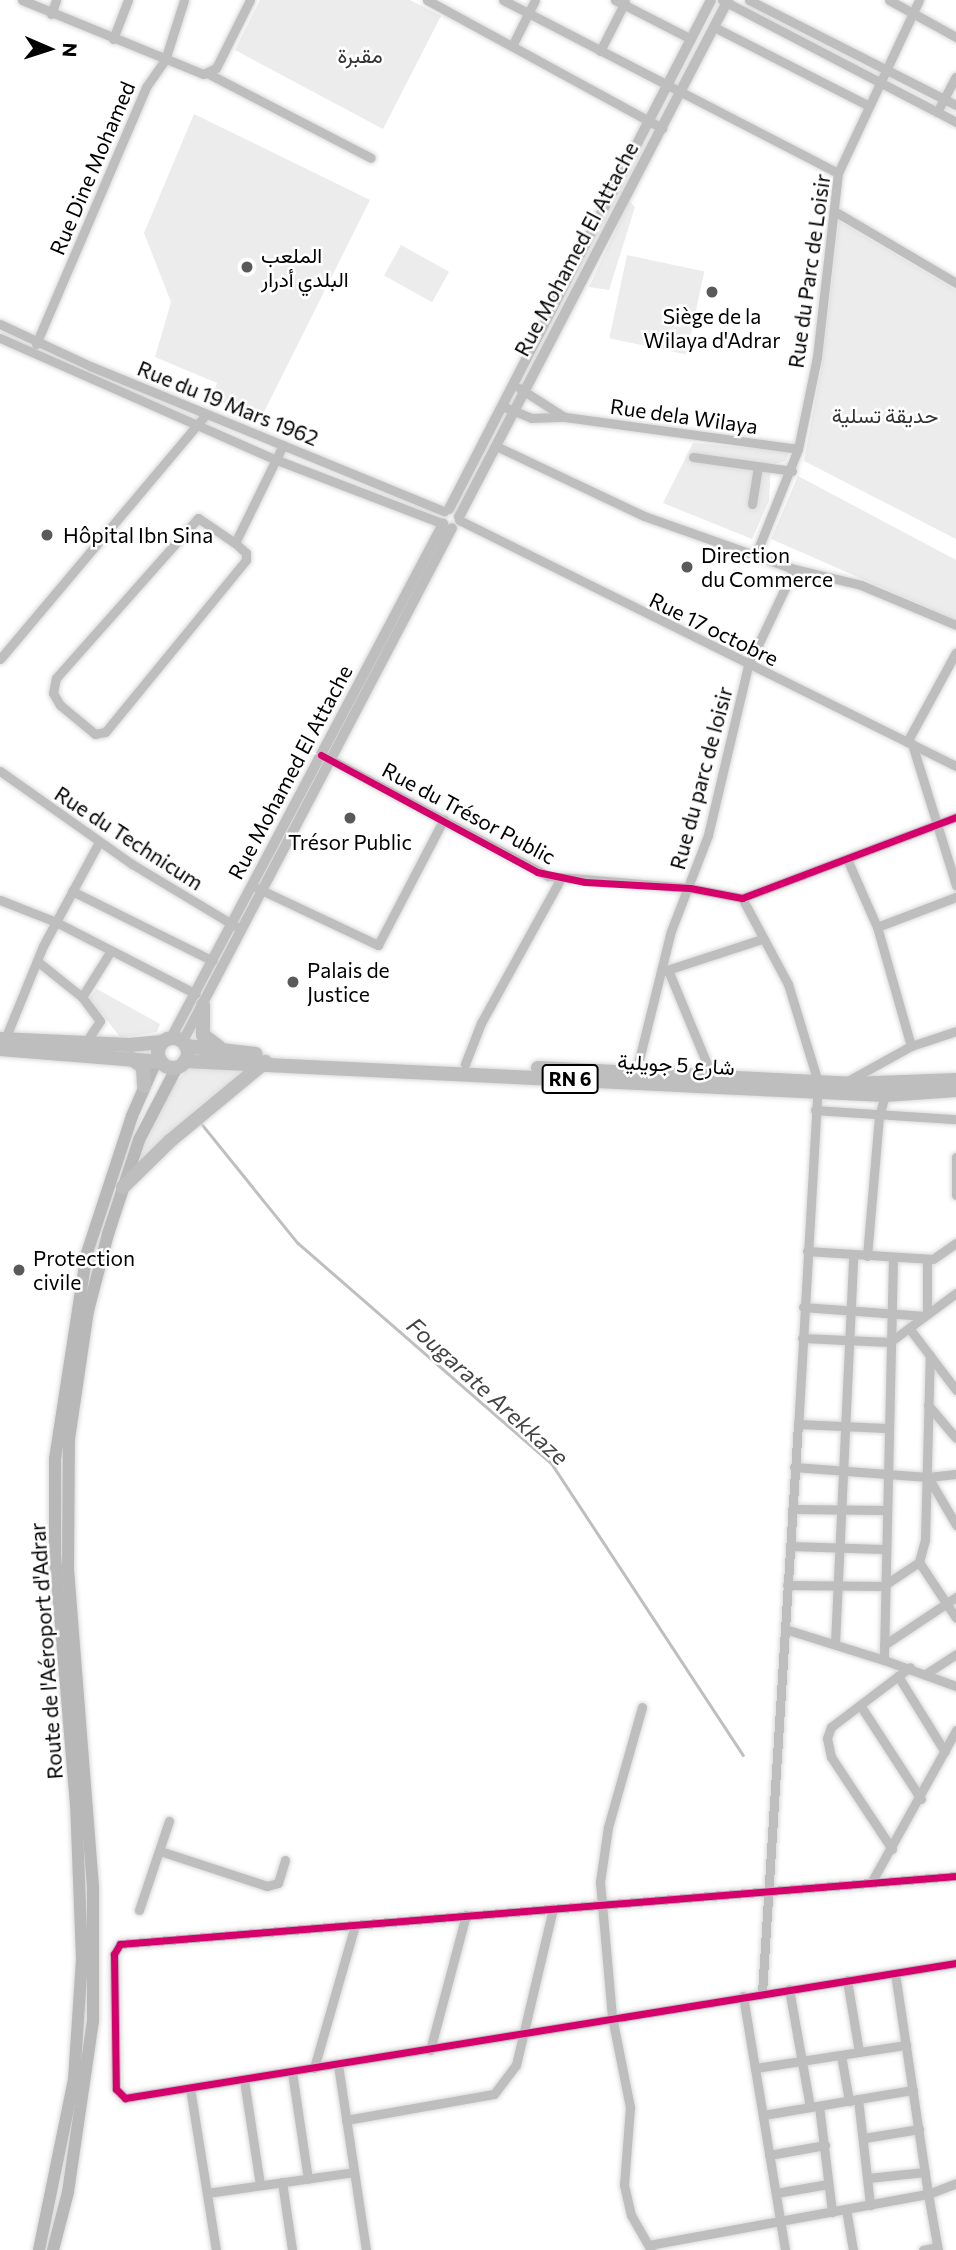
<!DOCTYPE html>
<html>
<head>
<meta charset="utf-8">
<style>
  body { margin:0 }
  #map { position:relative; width:956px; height:2250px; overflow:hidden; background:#fff; font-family:Commissioner,Vazirmatn,sans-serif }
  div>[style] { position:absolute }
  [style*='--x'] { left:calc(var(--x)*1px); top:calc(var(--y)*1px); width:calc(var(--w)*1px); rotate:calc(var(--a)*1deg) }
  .green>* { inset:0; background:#ececec; transform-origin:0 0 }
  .stream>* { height:2.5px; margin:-1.25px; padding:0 1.25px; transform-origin:1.25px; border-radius:1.25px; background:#bfbfbf }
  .roads { filter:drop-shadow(0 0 2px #dbdbdb) drop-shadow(0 0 2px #dbdbdb) }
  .minor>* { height:9px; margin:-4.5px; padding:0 4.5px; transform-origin:4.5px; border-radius:4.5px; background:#bebebe }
  .tertiary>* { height:10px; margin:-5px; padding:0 5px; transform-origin:5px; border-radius:5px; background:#bebebe }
  .secondary>* { height:12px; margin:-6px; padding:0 6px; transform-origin:6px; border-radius:6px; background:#b8b8b8 }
  .primary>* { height:14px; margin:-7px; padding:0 7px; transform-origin:7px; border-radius:7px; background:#bebebe }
  .primary>.ring { margin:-7px; padding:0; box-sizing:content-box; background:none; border:14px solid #bebebe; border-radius:50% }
  .cycleway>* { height:7px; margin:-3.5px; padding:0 3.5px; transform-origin:3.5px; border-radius:3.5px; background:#d6006c }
  .dots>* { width:19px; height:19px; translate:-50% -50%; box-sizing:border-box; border:4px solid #fff; border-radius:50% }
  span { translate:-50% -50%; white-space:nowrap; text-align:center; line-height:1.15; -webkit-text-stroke:5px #fff; paint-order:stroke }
  .shield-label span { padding:2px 5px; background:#fff; border:2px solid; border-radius:5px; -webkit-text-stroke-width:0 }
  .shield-label { font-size:19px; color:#000; font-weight:700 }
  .park-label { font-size:21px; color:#333 }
  .street-label { font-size:21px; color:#000 }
  .poi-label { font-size:21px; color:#000 }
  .left { translate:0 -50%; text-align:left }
  .water-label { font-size:23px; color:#444; font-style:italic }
  .north { position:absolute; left:14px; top:14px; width:70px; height:70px; -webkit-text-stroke:5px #fff; paint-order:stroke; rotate:93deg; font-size:19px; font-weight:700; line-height:28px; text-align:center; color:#000 }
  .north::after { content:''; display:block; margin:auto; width:24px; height:32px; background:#000; clip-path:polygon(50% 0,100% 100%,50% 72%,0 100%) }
</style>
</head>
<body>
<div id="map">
  <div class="green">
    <div style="clip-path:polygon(260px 0,410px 0,441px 16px,383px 129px,235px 50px)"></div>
    <div style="clip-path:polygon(194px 114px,370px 200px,260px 420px,212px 397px,217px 383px,155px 357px,171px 302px,144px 233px)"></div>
    <div style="clip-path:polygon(629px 201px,635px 207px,609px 290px,589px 287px)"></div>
    <div style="clip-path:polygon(839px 221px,956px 290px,956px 539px,804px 461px,822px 363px)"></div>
    <div style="left:401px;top:245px;width:55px;height:35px;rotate:29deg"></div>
    <div style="left:627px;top:255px;width:79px;height:85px;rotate:12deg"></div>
    <div style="clip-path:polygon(693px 443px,789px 451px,786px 461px,771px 465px,769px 501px,752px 539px,663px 503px)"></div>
    <div style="clip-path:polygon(798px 476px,956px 560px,956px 620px,771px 539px)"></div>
    <div style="clip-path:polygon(97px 989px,160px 1024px,157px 1032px,121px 1038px,89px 998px)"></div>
    <div style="clip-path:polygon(206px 1066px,255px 1066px,199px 1106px,130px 1176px,169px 1090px,187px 1070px)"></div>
  </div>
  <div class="stream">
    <div style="--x:201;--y:1123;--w:154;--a:51.1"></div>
    <div style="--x:298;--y:1243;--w:337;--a:41"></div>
    <div style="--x:552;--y:1464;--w:348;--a:56.7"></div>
  </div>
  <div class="roads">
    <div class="minor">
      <div style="--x:22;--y:0;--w:196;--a:22.2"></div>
      <div style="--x:203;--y:74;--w:14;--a:-25"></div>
      <div style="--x:216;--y:68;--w:76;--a:-63.4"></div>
      <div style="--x:427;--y:0;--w:268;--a:28.6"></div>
      <div style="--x:503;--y:0;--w:377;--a:27.3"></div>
      <div style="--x:615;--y:0;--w:85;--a:27.2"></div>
      <div style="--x:722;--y:0;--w:264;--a:27.5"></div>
      <div style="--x:749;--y:0;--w:232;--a:26.9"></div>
      <div style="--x:889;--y:0;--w:77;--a:28.9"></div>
      <div style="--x:51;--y:14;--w:15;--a:-70"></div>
      <div style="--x:714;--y:27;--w:172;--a:27"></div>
      <div style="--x:113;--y:39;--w:42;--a:-69"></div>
      <div style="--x:513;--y:44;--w:49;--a:-63.4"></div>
      <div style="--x:600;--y:51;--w:55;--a:-63"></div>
      <div style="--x:209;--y:74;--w:182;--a:27.4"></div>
      <div style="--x:937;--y:112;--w:40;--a:-62"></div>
      <div style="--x:834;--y:211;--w:142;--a:30.5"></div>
      <div style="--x:0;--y:324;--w:99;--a:25"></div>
      <div style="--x:90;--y:366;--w:383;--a:22.3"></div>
      <div style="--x:0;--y:338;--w:303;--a:23.8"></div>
      <div style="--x:277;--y:460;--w:176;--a:21"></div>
      <div style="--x:36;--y:344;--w:280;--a:-66.8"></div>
      <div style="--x:146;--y:87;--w:33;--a:-55"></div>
      <div style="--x:165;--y:60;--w:63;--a:-72.4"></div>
      <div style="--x:519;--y:388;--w:52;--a:32.5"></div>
      <div style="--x:502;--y:406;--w:31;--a:22"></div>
      <div style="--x:531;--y:418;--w:34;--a:-2"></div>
      <div style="--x:565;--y:417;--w:235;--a:7.8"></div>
      <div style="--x:496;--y:446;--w:164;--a:25.3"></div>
      <div style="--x:644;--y:516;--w:159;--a:19.5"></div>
      <div style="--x:794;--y:569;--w:69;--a:13.4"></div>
      <div style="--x:861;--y:585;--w:103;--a:22.8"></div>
      <div style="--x:693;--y:457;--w:100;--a:8"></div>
      <div style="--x:752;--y:504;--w:38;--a:-81"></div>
      <div style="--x:198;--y:518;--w:45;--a:34"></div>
      <div style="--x:235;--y:543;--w:15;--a:42"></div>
      <div style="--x:246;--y:553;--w:7;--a:90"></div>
      <div style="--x:246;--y:560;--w:222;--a:129.3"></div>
      <div style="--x:105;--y:732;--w:10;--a:169"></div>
      <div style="--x:95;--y:734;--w:45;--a:-140.4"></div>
      <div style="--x:60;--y:705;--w:14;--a:-120"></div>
      <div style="--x:53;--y:693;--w:15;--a:-79"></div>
      <div style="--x:56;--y:678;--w:214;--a:-48.4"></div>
      <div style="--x:459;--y:520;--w:555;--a:26.33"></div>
      <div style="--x:235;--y:543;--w:109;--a:-63.9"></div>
      <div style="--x:756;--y:554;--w:113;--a:-68.2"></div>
      <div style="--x:798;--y:449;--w:94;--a:-78.3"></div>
      <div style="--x:817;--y:357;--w:185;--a:-83.5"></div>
      <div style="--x:838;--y:173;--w:191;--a:-64.9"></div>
      <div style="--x:0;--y:659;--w:320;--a:-49.9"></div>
      <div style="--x:907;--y:742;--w:102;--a:-61.4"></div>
      <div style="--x:912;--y:744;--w:148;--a:72.7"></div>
      <div style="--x:326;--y:757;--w:252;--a:28.2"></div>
      <div style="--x:548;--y:876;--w:143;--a:4.8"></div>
      <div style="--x:690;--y:888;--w:53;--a:10.9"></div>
      <div style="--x:742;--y:898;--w:229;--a:-20.7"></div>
      <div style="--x:0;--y:771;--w:161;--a:35.2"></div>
      <div style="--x:132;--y:864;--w:122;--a:31"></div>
      <div style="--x:847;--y:859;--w:74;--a:66.2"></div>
      <div style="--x:257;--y:888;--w:134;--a:25.2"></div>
      <div style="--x:378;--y:945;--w:142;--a:-62.4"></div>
      <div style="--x:72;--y:891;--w:157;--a:26.4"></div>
      <div style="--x:742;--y:898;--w:98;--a:61.9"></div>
      <div style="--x:788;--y:984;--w:102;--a:73"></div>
      <div style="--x:818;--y:1082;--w:343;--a:93.3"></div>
      <div style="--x:798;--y:1424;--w:88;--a:2.6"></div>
      <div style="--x:0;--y:900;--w:60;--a:21.4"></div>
      <div style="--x:56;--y:922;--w:157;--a:27.2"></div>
      <div style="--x:37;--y:961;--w:58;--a:38.7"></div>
      <div style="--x:82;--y:997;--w:30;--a:53"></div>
      <div style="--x:100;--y:1021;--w:27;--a:124"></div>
      <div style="--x:668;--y:970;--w:115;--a:67.5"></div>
      <div style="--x:664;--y:971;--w:103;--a:-18.1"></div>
      <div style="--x:82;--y:997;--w:53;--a:-58.1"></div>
      <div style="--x:5;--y:1039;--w:100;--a:-67.8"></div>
      <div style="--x:43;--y:946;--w:118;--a:-61.7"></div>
      <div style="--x:911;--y:1046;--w:124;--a:-105.9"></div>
      <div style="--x:877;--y:927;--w:85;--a:-20.8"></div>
      <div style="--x:465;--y:1064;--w:44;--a:-68.7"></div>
      <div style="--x:481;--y:1023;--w:163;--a:-61.1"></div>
      <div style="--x:635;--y:1076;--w:149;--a:-76.1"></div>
      <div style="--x:671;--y:931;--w:103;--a:-68.9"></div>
      <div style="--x:708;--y:835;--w:174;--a:-76.7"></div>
      <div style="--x:748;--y:666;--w:107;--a:-64.6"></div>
      <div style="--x:844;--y:1083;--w:77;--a:-28.9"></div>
      <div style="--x:911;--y:1046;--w:47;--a:-18.4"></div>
      <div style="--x:815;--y:1110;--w:141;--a:3.7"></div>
      <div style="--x:956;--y:1157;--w:38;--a:90"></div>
      <div style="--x:807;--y:1251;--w:126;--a:3.6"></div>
      <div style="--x:933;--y:1259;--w:28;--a:-35"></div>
      <div style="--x:867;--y:1256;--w:141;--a:-85.1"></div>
      <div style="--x:879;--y:1116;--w:22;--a:-74"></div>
      <div style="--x:893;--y:1258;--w:402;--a:91.3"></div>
      <div style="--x:884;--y:1660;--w:77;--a:19.9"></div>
      <div style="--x:927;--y:1259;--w:55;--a:90"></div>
      <div style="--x:803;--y:1307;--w:122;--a:4.2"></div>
      <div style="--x:909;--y:1328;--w:78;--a:52.8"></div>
      <div style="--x:802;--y:1338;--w:88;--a:2.6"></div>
      <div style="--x:890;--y:1342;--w:82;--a:-36.6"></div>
      <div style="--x:928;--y:1405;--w:43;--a:49.7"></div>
      <div style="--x:794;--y:1467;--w:134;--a:4.3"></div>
      <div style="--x:928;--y:1477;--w:56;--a:59.7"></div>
      <div style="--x:928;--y:1477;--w:28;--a:-6"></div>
      <div style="--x:792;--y:1509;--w:92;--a:0.6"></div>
      <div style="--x:790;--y:1546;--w:93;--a:1.8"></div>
      <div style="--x:919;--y:1562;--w:67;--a:56.5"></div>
      <div style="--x:787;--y:1585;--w:96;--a:0.6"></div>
      <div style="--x:883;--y:1586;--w:43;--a:-33.7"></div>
      <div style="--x:919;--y:1562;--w:23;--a:-75"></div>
      <div style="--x:925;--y:1540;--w:185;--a:-88.5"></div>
      <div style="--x:785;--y:1629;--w:104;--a:17.4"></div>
      <div style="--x:835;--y:1643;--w:388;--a:-87.3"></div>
      <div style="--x:884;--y:1645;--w:87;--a:-33.7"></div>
      <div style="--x:927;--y:1673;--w:35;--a:-33"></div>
      <div style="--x:898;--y:1676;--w:89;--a:58.3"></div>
      <div style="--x:860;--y:1705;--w:112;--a:57"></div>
      <div style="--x:642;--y:1707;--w:125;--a:105.8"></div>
      <div style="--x:608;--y:1827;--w:56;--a:98.3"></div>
      <div style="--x:600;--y:1882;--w:136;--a:84.9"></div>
      <div style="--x:612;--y:2017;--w:92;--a:78.7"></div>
      <div style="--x:630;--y:2107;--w:78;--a:94.4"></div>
      <div style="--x:624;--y:2185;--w:31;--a:77"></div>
      <div style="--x:631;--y:2215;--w:40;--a:60.3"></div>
      <div style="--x:892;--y:1849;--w:110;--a:-123.5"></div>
      <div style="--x:831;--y:1757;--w:19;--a:-102"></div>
      <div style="--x:827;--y:1738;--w:12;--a:-70"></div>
      <div style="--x:831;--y:1727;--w:99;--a:-37.2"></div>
      <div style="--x:160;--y:1851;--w:113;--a:18.1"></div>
      <div style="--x:267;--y:1886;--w:11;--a:-15"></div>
      <div style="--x:278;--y:1883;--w:24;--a:-73"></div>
      <div style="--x:956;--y:1876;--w:839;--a:175.35"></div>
      <div style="--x:120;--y:1944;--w:12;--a:121"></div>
      <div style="--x:114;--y:1954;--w:135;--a:89.2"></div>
      <div style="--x:116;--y:2089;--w:13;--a:45"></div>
      <div style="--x:125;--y:2098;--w:842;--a:-9.23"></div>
      <div style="--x:871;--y:1883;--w:175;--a:-60.9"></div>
      <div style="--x:139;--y:1910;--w:94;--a:-71.4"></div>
      <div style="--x:847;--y:1980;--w:73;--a:80.5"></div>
      <div style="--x:789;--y:1989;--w:120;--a:79.9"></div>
      <div style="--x:762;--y:1993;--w:570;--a:-86.38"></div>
      <div style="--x:743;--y:1996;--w:257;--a:80.6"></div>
      <div style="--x:430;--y:2050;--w:140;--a:-75.1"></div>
      <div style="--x:841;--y:2055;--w:47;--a:80.1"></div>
      <div style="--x:338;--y:2065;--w:187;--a:81.4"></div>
      <div style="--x:314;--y:2068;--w:149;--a:-74"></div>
      <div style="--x:755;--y:2068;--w:153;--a:-8.7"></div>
      <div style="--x:292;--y:2072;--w:108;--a:81.5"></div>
      <div style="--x:244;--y:2080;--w:106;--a:81.3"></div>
      <div style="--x:190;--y:2088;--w:164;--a:80.9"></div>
      <div style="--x:858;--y:2099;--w:107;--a:83.5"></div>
      <div style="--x:819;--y:2106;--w:107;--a:83"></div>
      <div style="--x:763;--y:2115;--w:152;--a:-9.5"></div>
      <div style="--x:346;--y:2120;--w:150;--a:-10"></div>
      <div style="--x:494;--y:2094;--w:36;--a:-53"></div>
      <div style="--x:516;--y:2065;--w:161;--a:-76.7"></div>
      <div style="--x:864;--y:2138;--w:56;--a:-9.3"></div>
      <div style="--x:769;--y:2155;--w:57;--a:-10.1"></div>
      <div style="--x:868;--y:2178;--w:57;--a:-6"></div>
      <div style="--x:282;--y:2182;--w:69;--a:81.6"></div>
      <div style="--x:207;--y:2193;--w:148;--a:-8.1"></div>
      <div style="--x:776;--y:2193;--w:53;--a:-9.8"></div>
      <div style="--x:846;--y:2209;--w:42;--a:80.3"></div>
      <div style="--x:649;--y:2245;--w:284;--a:-10.4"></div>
      <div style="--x:928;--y:2194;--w:223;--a:-98.5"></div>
      <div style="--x:923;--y:2250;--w:14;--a:-12"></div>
      <div style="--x:938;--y:2250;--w:57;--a:-100.1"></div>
      <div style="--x:928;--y:2194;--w:30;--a:-21"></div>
    </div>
    <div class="tertiary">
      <div style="--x:449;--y:509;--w:572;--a:-62.76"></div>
      <div style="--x:459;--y:517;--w:583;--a:-62.51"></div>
      <div style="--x:171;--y:1038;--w:582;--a:-62.11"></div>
      <div style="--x:183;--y:1041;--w:579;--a:-62.33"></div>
    </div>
    <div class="secondary">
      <div style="--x:39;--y:2250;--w:174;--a:-78.4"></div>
      <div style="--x:74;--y:2080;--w:122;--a:-86.2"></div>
      <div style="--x:82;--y:1958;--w:153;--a:-92.2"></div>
      <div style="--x:76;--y:1805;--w:250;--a:-94.8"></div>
      <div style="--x:55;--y:1556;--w:97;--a:-90"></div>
      <div style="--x:55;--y:1459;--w:208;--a:-81.2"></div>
      <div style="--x:87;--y:1253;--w:144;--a:-71.8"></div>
      <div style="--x:132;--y:1116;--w:60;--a:-66.4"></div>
      <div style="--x:53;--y:2250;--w:60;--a:-75.5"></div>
      <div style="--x:68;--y:2192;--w:173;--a:-81.7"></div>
      <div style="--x:93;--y:2021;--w:134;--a:-90"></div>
      <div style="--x:93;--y:1887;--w:319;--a:-94.5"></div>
      <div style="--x:68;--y:1569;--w:130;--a:-89.6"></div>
      <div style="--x:69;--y:1439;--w:129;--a:-81.6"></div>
      <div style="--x:88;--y:1311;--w:80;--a:-75.4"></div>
      <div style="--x:108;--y:1234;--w:99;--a:-71.7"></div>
      <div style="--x:139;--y:1140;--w:82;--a:-62.5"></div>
    </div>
    <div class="primary">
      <div style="--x:203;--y:1005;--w:30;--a:90"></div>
      <div style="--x:203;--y:1035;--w:20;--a:37"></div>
      <div class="ring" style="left:158px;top:1038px;width:16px;height:16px"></div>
      <div style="--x:0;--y:1039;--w:129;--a:2.7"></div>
      <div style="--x:129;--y:1045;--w:34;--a:-5"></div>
      <div style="--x:186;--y:1046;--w:70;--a:6.5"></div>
      <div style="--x:0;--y:1049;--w:162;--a:4.6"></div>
      <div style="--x:132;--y:1059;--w:14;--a:36"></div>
      <div style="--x:143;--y:1067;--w:19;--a:87"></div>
      <div style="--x:185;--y:1061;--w:701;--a:2.78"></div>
      <div style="--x:885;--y:1095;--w:71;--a:-4"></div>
      <div style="--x:538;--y:1068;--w:313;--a:2.9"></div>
      <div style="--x:851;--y:1084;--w:105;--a:-2.2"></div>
      <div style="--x:123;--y:1187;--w:66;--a:-44.4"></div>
      <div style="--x:170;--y:1141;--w:124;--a:-39.7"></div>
    </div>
  </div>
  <div class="cycleway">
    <div style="--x:321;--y:755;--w:246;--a:28.4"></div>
    <div style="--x:537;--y:872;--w:49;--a:11.8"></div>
    <div style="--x:585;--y:882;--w:105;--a:3.3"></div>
    <div style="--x:690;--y:888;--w:53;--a:10.9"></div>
    <div style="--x:742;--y:898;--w:229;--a:-20.7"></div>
    <div style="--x:956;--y:1876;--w:839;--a:175.35"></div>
    <div style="--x:120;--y:1944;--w:12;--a:121"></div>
    <div style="--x:114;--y:1954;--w:135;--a:89.2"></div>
    <div style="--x:116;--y:2089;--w:13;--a:45"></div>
    <div style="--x:125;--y:2098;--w:842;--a:-9.23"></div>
  </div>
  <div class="dots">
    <div style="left:247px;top:267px;background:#595959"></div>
    <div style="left:712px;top:292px;background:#595959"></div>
    <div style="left:47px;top:535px;background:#595959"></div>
    <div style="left:687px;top:567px;background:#595959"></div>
    <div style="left:350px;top:818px;background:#595959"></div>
    <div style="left:293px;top:982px;background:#595959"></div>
    <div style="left:19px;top:1270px;background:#595959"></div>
  </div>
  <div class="shield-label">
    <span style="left:570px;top:1079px">RN 6</span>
  </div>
  <div class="park-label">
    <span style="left:360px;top:55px">مقبرة</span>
    <span style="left:885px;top:415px">حديقة تسلية</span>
  </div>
  <div class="street-label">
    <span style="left:92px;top:168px;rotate:-67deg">Rue Dine Mohamed</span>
    <span style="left:576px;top:249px;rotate:-62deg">Rue Mohamed El Attache</span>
    <span style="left:809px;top:271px;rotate:-82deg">Rue du Parc de Loisir</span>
    <span style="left:228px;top:403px;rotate:22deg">Rue du 19 Mars 1962</span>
    <span style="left:684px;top:416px;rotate:8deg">Rue dela Wilaya</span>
    <span style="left:714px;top:629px;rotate:26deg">Rue 17 octobre</span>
    <span style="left:290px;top:772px;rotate:-62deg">Rue Mohamed El Attache</span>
    <span style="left:701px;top:778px;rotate:-75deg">Rue du parc de loisir</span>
    <span style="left:469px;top:813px;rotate:28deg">Rue du Trésor Public</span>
    <span style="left:129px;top:838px;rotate:33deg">Rue du Technicum</span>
    <span style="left:676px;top:1064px;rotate:3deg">شارع 5 جويلية</span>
    <span style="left:46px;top:1651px;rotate:-94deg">Route de l'Aéroport d'Adrar</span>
  </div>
  <div class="poi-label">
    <span class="left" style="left:261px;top:267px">الملعب<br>البلدي أدرار</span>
    <span style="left:712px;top:328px">Siège de la<br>Wilaya d'Adrar</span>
    <span class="left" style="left:63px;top:535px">Hôpital Ibn Sina</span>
    <span class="left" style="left:701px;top:567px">Direction<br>du Commerce</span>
    <span style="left:350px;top:842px">Trésor Public</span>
    <span class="left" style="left:307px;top:982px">Palais de<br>Justice</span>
    <span class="left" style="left:33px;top:1270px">Protection<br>civile</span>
  </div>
  <div class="water-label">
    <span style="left:488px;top:1391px;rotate:42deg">Fougarate Arekkaze</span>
  </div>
  <div class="north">N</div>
</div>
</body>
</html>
